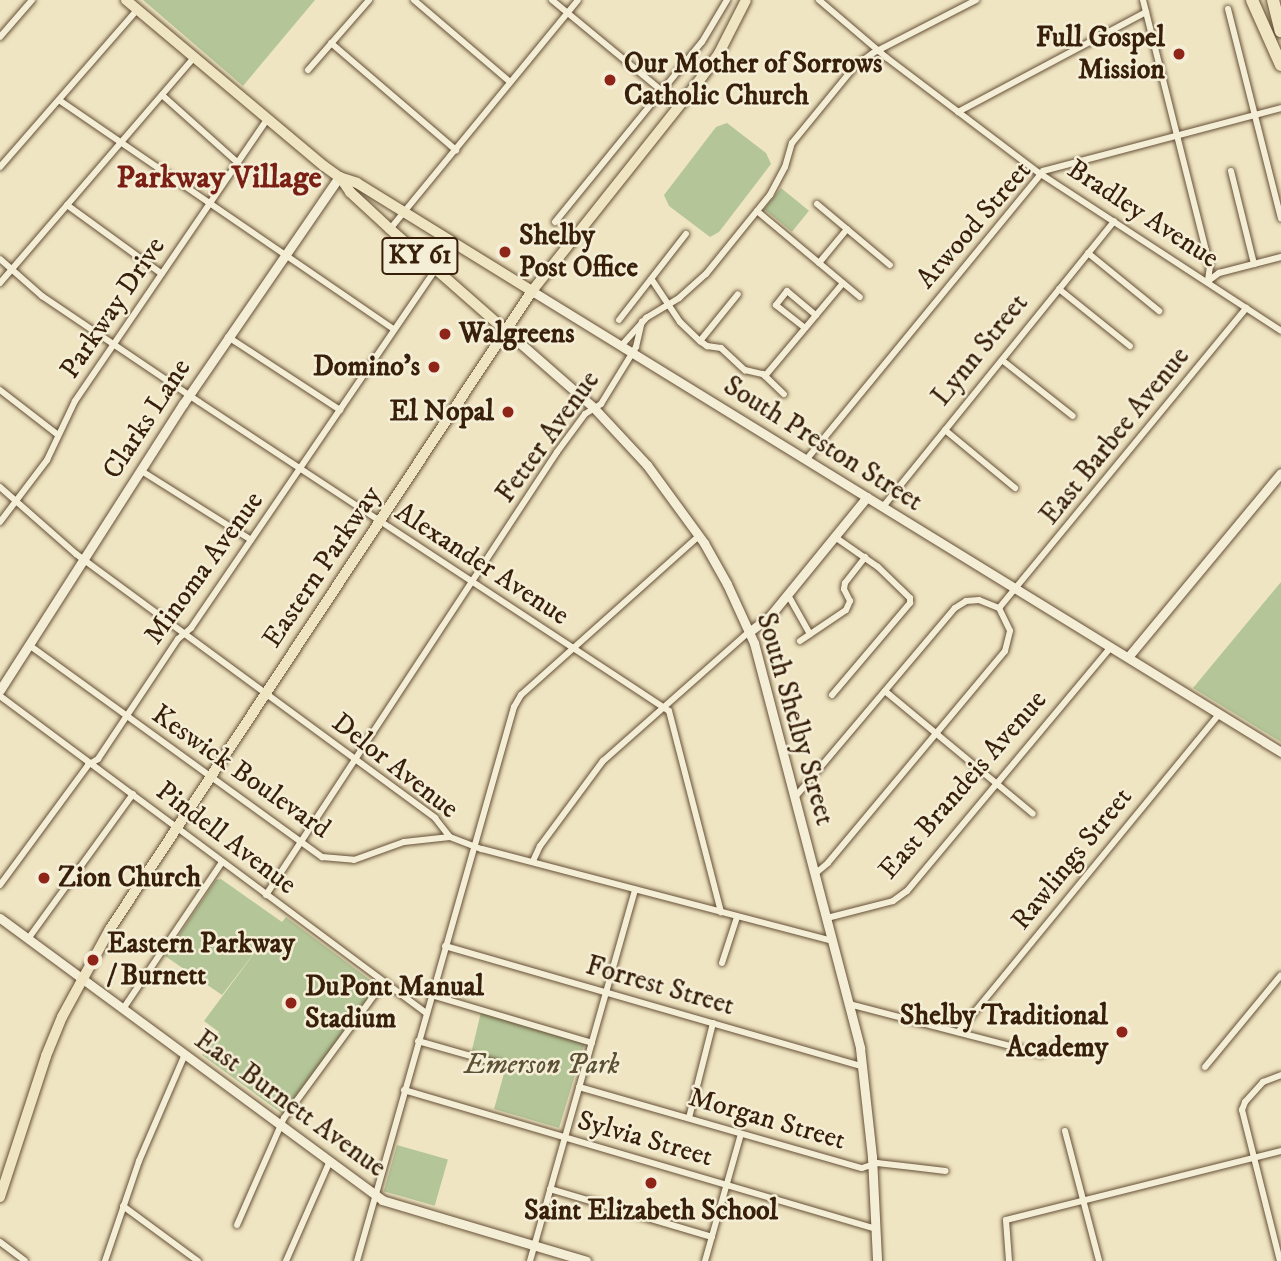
<!DOCTYPE html>
<html>
<head>
<meta charset="utf-8">
<style>
  body { margin:0 }
  #map { position:relative; width:1281px; height:1261px; overflow:hidden; background:#f0e5c2; font-family:"IM FELL DW Pica",serif }
  div>[style] { position:absolute }
  [style*='--x'] { left:calc(var(--x)*1px); top:calc(var(--y)*1px); width:calc(var(--w)*1px); rotate:calc(var(--a)*1deg) }
  .green>* { inset:0; background:#b4c698; transform-origin:0 0 }
  .roads { filter:drop-shadow(0 0 2px #655037) drop-shadow(0 0 2px #655037) }
  .street>* { height:6px; margin:-3px; padding:0 3px; transform-origin:3px; border-radius:3px; background:#f5eed7 }
  .secondary>* { height:9px; margin:-4.5px; padding:0 4.5px; transform-origin:4.5px; border-radius:4.5px; background:#f5eed7 }
  .primary>* { height:10px; margin:-5px; padding:0 5px; transform-origin:5px; border-radius:5px; background:#f0e5c2 }
  .highway>* { height:12px; margin:-6px; padding:0 6px; transform-origin:6px; border-radius:6px; background:#f0e5c2 }
  .dots>* { width:19px; height:19px; translate:-50% -50%; box-sizing:border-box; border:4px solid #f5eed7; border-radius:50% }
  span { translate:-50% -50%; white-space:nowrap; text-align:center; line-height:1.15; -webkit-text-stroke:5px #f5eed7; paint-order:stroke }
  .shield-label span { padding:2px 5px; background:#f5eed7; border:2px solid; border-radius:5px; -webkit-text-stroke-width:0 }
  .shield-label { font-size:26px; color:#371f09; font-weight:700 }
  .poi-label { font-size:28px; color:#371f09; font-weight:700 }
  .right { translate:-100% -50%; text-align:right }
  .left { translate:0 -50%; text-align:left }
  .street-label { font-size:28px; color:#371f09 }
  .park-label { font-size:28px; color:#5c5134; font-style:italic }
  .quarter-label { font-size:32px; color:#7a1f14; font-weight:700 }
</style>
</head>
<body>
<div id="map">
  <div class="green">
    <div style="clip-path:polygon(143px 0,315px 0,243px 86px)"></div>
    <div style="clip-path:polygon(727px 123px,766px 153px,771px 164px,719px 232px,710px 237px,669px 206px,664px 195px,716px 127px)"></div>
    <div style="left:781px;top:188px;width:36px;height:27px;rotate:39deg"></div>
    <div style="clip-path:polygon(1281px 582px,1281px 742px,1193px 688px)"></div>
    <div style="clip-path:polygon(221px 879px,282px 922px,286px 917px,377px 985px,283px 1114px,202px 1055px,219px 1032px,204px 1021px,258px 948px,222px 995px,165px 956px,216px 880px)"></div>
    <div style="clip-path:polygon(481px 1012px,585px 1042px,559px 1128px,494px 1109px,507px 1063px,471px 1054px)"></div>
    <div style="left:397px;top:1145px;width:53px;height:48px;rotate:16deg"></div>
  </div>
  <div class="roads">
    <div class="street">
      <div style="--x:414;--y:0;--w:126;--a:40.5"></div>
      <div style="--x:552;--y:0;--w:166;--a:39.6"></div>
      <div style="--x:819;--y:0;--w:89;--a:40.5"></div>
      <div style="--x:887;--y:58;--w:191;--a:37.1"></div>
      <div style="--x:1039;--y:173;--w:289;--a:33.1"></div>
      <div style="--x:1143;--y:0;--w:274;--a:75.9"></div>
      <div style="--x:1210;--y:266;--w:15;--a:98"></div>
      <div style="--x:1228;--y:9;--w:216;--a:75.8"></div>
      <div style="--x:0;--y:37;--w:49;--a:-49.1"></div>
      <div style="--x:331;--y:43;--w:165;--a:40.6"></div>
      <div style="--x:308;--y:70;--w:93;--a:-48.9"></div>
      <div style="--x:162;--y:95;--w:101;--a:41.8"></div>
      <div style="--x:59;--y:100;--w:406;--a:34.4"></div>
      <div style="--x:958;--y:112;--w:213;--a:-28"></div>
      <div style="--x:0;--y:167;--w:208;--a:-48.9"></div>
      <div style="--x:1231;--y:171;--w:96;--a:76.1"></div>
      <div style="--x:817;--y:204;--w:95;--a:39.9"></div>
      <div style="--x:67;--y:205;--w:117;--a:36"></div>
      <div style="--x:757;--y:211;--w:134;--a:39.9"></div>
      <div style="--x:555;--y:222;--w:232;--a:-50.8"></div>
      <div style="--x:702;--y:42;--w:49;--a:-59.2"></div>
      <div style="--x:390;--y:229;--w:296;--a:-50.6"></div>
      <div style="--x:1088;--y:253;--w:92;--a:39.2"></div>
      <div style="--x:0;--y:259;--w:56;--a:41.4"></div>
      <div style="--x:42;--y:296;--w:189;--a:34"></div>
      <div style="--x:199;--y:402;--w:562;--a:33.32"></div>
      <div style="--x:669;--y:711;--w:208;--a:75.5"></div>
      <div style="--x:819;--y:263;--w:44;--a:-50.5"></div>
      <div style="--x:652;--y:280;--w:50;--a:56.3"></div>
      <div style="--x:680;--y:322;--w:28;--a:44"></div>
      <div style="--x:700;--y:341;--w:9;--a:36"></div>
      <div style="--x:707;--y:346;--w:14;--a:8"></div>
      <div style="--x:721;--y:348;--w:33;--a:43"></div>
      <div style="--x:745;--y:370;--w:18;--a:13"></div>
      <div style="--x:763;--y:374;--w:29;--a:44"></div>
      <div style="--x:1208;--y:281;--w:14;--a:-36"></div>
      <div style="--x:1219;--y:273;--w:64;--a:-14.5"></div>
      <div style="--x:0;--y:283;--w:296;--a:-49.3"></div>
      <div style="--x:1059;--y:289;--w:91;--a:38.8"></div>
      <div style="--x:619;--y:320;--w:109;--a:-52.1"></div>
      <div style="--x:805;--y:328;--w:37;--a:-142"></div>
      <div style="--x:776;--y:305;--w:18;--a:-52"></div>
      <div style="--x:787;--y:291;--w:38;--a:40"></div>
      <div style="--x:228;--y:337;--w:134;--a:33.1"></div>
      <div style="--x:700;--y:341;--w:60;--a:-51"></div>
      <div style="--x:621;--y:346;--w:38;--a:-48"></div>
      <div style="--x:646;--y:318;--w:39;--a:-31"></div>
      <div style="--x:679;--y:298;--w:36;--a:-42"></div>
      <div style="--x:706;--y:274;--w:102;--a:-51"></div>
      <div style="--x:770;--y:195;--w:32;--a:-62"></div>
      <div style="--x:785;--y:167;--w:25;--a:-74"></div>
      <div style="--x:792;--y:143;--w:99;--a:-50.7"></div>
      <div style="--x:855;--y:66;--w:22;--a:-36"></div>
      <div style="--x:873;--y:53;--w:116;--a:-27.2"></div>
      <div style="--x:1002;--y:360;--w:90;--a:38.3"></div>
      <div style="--x:765;--y:376;--w:121;--a:-50"></div>
      <div style="--x:0;--y:390;--w:72;--a:37.7"></div>
      <div style="--x:945;--y:430;--w:91;--a:39.6"></div>
      <div style="--x:806;--y:460;--w:374;--a:-50.6"></div>
      <div style="--x:1043;--y:171;--w:246;--a:-14.8"></div>
      <div style="--x:140;--y:470;--w:131;--a:32.2"></div>
      <div style="--x:0;--y:487;--w:101;--a:41.4"></div>
      <div style="--x:76;--y:554;--w:446;--a:36.3"></div>
      <div style="--x:435;--y:818;--w:24;--a:52"></div>
      <div style="--x:450;--y:837;--w:34;--a:21"></div>
      <div style="--x:482;--y:849;--w:363;--a:14.7"></div>
      <div style="--x:882;--y:508;--w:369;--a:-51"></div>
      <div style="--x:0;--y:522;--w:78;--a:-52.8"></div>
      <div style="--x:47;--y:460;--w:65;--a:-64.6"></div>
      <div style="--x:75;--y:401;--w:339;--a:-55.7"></div>
      <div style="--x:788;--y:595;--w:45;--a:60.6"></div>
      <div style="--x:999;--y:608;--w:389;--a:-50.5"></div>
      <div style="--x:800;--y:641;--w:55;--a:-34"></div>
      <div style="--x:846;--y:610;--w:10;--a:-66"></div>
      <div style="--x:850;--y:601;--w:13;--a:-117"></div>
      <div style="--x:844;--y:589;--w:6;--a:-81"></div>
      <div style="--x:845;--y:583;--w:33;--a:-52"></div>
      <div style="--x:29;--y:645;--w:362;--a:35.9"></div>
      <div style="--x:322;--y:857;--w:32;--a:5"></div>
      <div style="--x:354;--y:860;--w:53;--a:-19.8"></div>
      <div style="--x:404;--y:842;--w:46;--a:-6.2"></div>
      <div style="--x:885;--y:691;--w:192;--a:39.7"></div>
      <div style="--x:832;--y:695;--w:121;--a:-49.7"></div>
      <div style="--x:910;--y:603;--w:5;--a:-90"></div>
      <div style="--x:910;--y:598;--w:45;--a:-135.9"></div>
      <div style="--x:878;--y:567;--w:52;--a:-145.1"></div>
      <div style="--x:0;--y:696;--w:531;--a:36.65"></div>
      <div style="--x:796;--y:796;--w:246;--a:-49.8"></div>
      <div style="--x:955;--y:608;--w:13;--a:-32"></div>
      <div style="--x:966;--y:601;--w:13;--a:-4"></div>
      <div style="--x:979;--y:600;--w:22;--a:22"></div>
      <div style="--x:999;--y:608;--w:25;--a:64"></div>
      <div style="--x:1010;--y:631;--w:21;--a:104"></div>
      <div style="--x:1005;--y:651;--w:276;--a:129.9"></div>
      <div style="--x:828;--y:863;--w:16;--a:140"></div>
      <div style="--x:533;--y:861;--w:17;--a:-65"></div>
      <div style="--x:540;--y:846;--w:106;--a:-53.5"></div>
      <div style="--x:603;--y:761;--w:195;--a:-41.5"></div>
      <div style="--x:0;--y:885;--w:149;--a:-53.7"></div>
      <div style="--x:88;--y:765;--w:12;--a:-31"></div>
      <div style="--x:98;--y:759;--w:144;--a:-56.3"></div>
      <div style="--x:178;--y:639;--w:17;--a:-40"></div>
      <div style="--x:191;--y:628;--w:433;--a:-55.7"></div>
      <div style="--x:266;--y:895;--w:530;--a:-56.7"></div>
      <div style="--x:557;--y:452;--w:47;--a:-53.6"></div>
      <div style="--x:585;--y:414;--w:19;--a:-32"></div>
      <div style="--x:601;--y:404;--w:67;--a:-58.4"></div>
      <div style="--x:636;--y:347;--w:26;--a:-77"></div>
      <div style="--x:827;--y:918;--w:68;--a:-14.4"></div>
      <div style="--x:893;--y:901;--w:17;--a:-36"></div>
      <div style="--x:907;--y:891;--w:318;--a:-50.1"></div>
      <div style="--x:28;--y:939;--w:179;--a:-54.1"></div>
      <div style="--x:445;--y:946;--w:435;--a:16.1"></div>
      <div style="--x:722;--y:963;--w:48;--a:-71.9"></div>
      <div style="--x:431;--y:995;--w:168;--a:16.6"></div>
      <div style="--x:849;--y:1004;--w:198;--a:14.6"></div>
      <div style="--x:1041;--y:1054;--w:15;--a:-28"></div>
      <div style="--x:1054;--y:1047;--w:6;--a:31"></div>
      <div style="--x:123;--y:1009;--w:177;--a:-56"></div>
      <div style="--x:958;--y:1032;--w:411;--a:-50.6"></div>
      <div style="--x:418;--y:1041;--w:91;--a:15.9"></div>
      <div style="--x:1205;--y:1067;--w:119;--a:-50.4"></div>
      <div style="--x:579;--y:1087;--w:294;--a:16"></div>
      <div style="--x:862;--y:1168;--w:16;--a:-18"></div>
      <div style="--x:877;--y:1163;--w:69;--a:6.6"></div>
      <div style="--x:404;--y:1090;--w:491;--a:16.4"></div>
      <div style="--x:689;--y:1118;--w:98;--a:-75.8"></div>
      <div style="--x:1065;--y:1131;--w:134;--a:75.3"></div>
      <div style="--x:550;--y:1189;--w:169;--a:16.5"></div>
      <div style="--x:123;--y:1206;--w:93;--a:36.3"></div>
      <div style="--x:237;--y:1225;--w:117;--a:-66.3"></div>
      <div style="--x:284;--y:1118;--w:169;--a:-53.7"></div>
      <div style="--x:0;--y:1242;--w:31;--a:37"></div>
      <div style="--x:105;--y:1261;--w:106;--a:-71.2"></div>
      <div style="--x:139;--y:1161;--w:116;--a:-66.7"></div>
      <div style="--x:286;--y:1261;--w:109;--a:-66.3"></div>
      <div style="--x:357;--y:1261;--w:576;--a:-74.18"></div>
      <div style="--x:514;--y:707;--w:14;--a:-60"></div>
      <div style="--x:521;--y:695;--w:239;--a:-41.8"></div>
      <div style="--x:530;--y:1261;--w:386;--a:-74.2"></div>
      <div style="--x:705;--y:1261;--w:132;--a:-74.2"></div>
      <div style="--x:1009;--y:1261;--w:41;--a:-94.2"></div>
      <div style="--x:1006;--y:1220;--w:284;--a:-14.1"></div>
      <div style="--x:1280;--y:1261;--w:156;--a:-104.1"></div>
      <div style="--x:1242;--y:1110;--w:9;--a:-69"></div>
      <div style="--x:1245;--y:1102;--w:27;--a:-48"></div>
      <div style="--x:1263;--y:1082;--w:19;--a:-21"></div>
    </div>
    <div class="secondary">
      <div style="--x:532;--y:291;--w:880;--a:31.61"></div>
      <div style="--x:505;--y:330;--w:118;--a:41.2"></div>
      <div style="--x:594;--y:408;--w:78;--a:47.1"></div>
      <div style="--x:647;--y:465;--w:97;--a:53.8"></div>
      <div style="--x:704;--y:543;--w:47;--a:60.7"></div>
      <div style="--x:727;--y:584;--w:65;--a:65.4"></div>
      <div style="--x:754;--y:643;--w:419;--a:75.3"></div>
      <div style="--x:860;--y:1048;--w:110;--a:83.7"></div>
      <div style="--x:872;--y:1157;--w:104;--a:87.2"></div>
      <div style="--x:749;--y:632;--w:25;--a:-37"></div>
      <div style="--x:769;--y:617;--w:155;--a:-50.8"></div>
      <div style="--x:1128;--y:657;--w:239;--a:-50.3"></div>
      <div style="--x:0;--y:690;--w:340;--a:-57.4"></div>
      <div style="--x:183;--y:404;--w:275;--a:-55.5"></div>
      <div style="--x:0;--y:918;--w:475;--a:36.4"></div>
      <div style="--x:382;--y:1200;--w:213;--a:16.6"></div>
    </div>
    <div class="primary">
      <div style="--x:126;--y:0;--w:258;--a:40"></div>
      <div style="--x:324;--y:166;--w:19;--a:36"></div>
      <div style="--x:339;--y:177;--w:19;--a:18"></div>
      <div style="--x:357;--y:183;--w:206;--a:31.7"></div>
      <div style="--x:340;--y:177;--w:18;--a:56"></div>
      <div style="--x:350;--y:192;--w:54;--a:42.8"></div>
      <div style="--x:390;--y:229;--w:153;--a:41.3"></div>
      <div style="--x:0;--y:1197;--w:148;--a:-71.9"></div>
      <div style="--x:46;--y:1056;--w:42;--a:-67.7"></div>
      <div style="--x:62;--y:1017;--w:100;--a:-61.4"></div>
      <div style="--x:110;--y:929;--w:765;--a:-56.52"></div>
      <div style="--x:532;--y:291;--w:263;--a:-51.5"></div>
      <div style="--x:696;--y:85;--w:39;--a:-54"></div>
      <div style="--x:719;--y:53;--w:59;--a:-63"></div>
    </div>
    <div class="highway">
      <div style="--x:1252;--y:0;--w:71;--a:66"></div>
      <div style="--x:1273;--y:0;--w:32;--a:76"></div>
    </div>
  </div>
  <div class="dots">
    <div style="left:1179px;top:54px;background:#8f2418"></div>
    <div style="left:610px;top:80px;background:#8f2418"></div>
    <div style="left:505px;top:252px;background:#8f2418"></div>
    <div style="left:445px;top:334px;background:#8f2418"></div>
    <div style="left:434px;top:367px;background:#8f2418"></div>
    <div style="left:508px;top:412px;background:#8f2418"></div>
    <div style="left:44px;top:878px;background:#8f2418"></div>
    <div style="left:93px;top:960px;background:#8f2418"></div>
    <div style="left:291px;top:1003px;background:#8f2418"></div>
    <div style="left:1122px;top:1032px;background:#8f2418"></div>
    <div style="left:651px;top:1183px;background:#8f2418"></div>
  </div>
  <div class="shield-label">
    <span style="left:420px;top:256px">KY 61</span>
  </div>
  <div class="poi-label">
    <span class="right" style="left:1165px;top:54px">Full Gospel<br>Mission</span>
    <span class="left" style="left:624px;top:80px">Our Mother of Sorrows<br>Catholic Church</span>
    <span class="left" style="left:519px;top:252px">Shelby<br>Post Office</span>
    <span class="left" style="left:459px;top:334px">Walgreens</span>
    <span class="right" style="left:420px;top:367px">Domino's</span>
    <span class="right" style="left:494px;top:412px">El Nopal</span>
    <span class="left" style="left:58px;top:878px">Zion Church</span>
    <span class="left" style="left:107px;top:960px">Eastern Parkway<br>/ Burnett</span>
    <span class="left" style="left:305px;top:1003px">DuPont Manual<br>Stadium</span>
    <span class="right" style="left:1108px;top:1032px">Shelby Traditional<br>Academy</span>
    <span style="left:651px;top:1211px">Saint Elizabeth School</span>
  </div>
  <div class="street-label">
    <span style="left:1143px;top:214px;rotate:33deg">Bradley Avenue</span>
    <span style="left:974px;top:225px;rotate:-49deg">Atwood Street</span>
    <span style="left:113px;top:308px;rotate:-56deg">Parkway Drive</span>
    <span style="left:980px;top:350px;rotate:-51deg">Lynn Street</span>
    <span style="left:147px;top:419px;rotate:-57deg">Clarks Lane</span>
    <span style="left:1115px;top:436px;rotate:-51deg">East Barbee Avenue</span>
    <span style="left:548px;top:437px;rotate:-54deg">Fetter Avenue</span>
    <span style="left:823px;top:444px;rotate:32deg">South Preston Street</span>
    <span style="left:482px;top:564px;rotate:33deg">Alexander Avenue</span>
    <span style="left:322px;top:567px;rotate:-56deg">Eastern Parkway</span>
    <span style="left:204px;top:568px;rotate:-54deg">Minoma Avenue</span>
    <span style="left:795px;top:719px;rotate:74deg">South Shelby Street</span>
    <span style="left:395px;top:766px;rotate:38deg">Delor Avenue</span>
    <span style="left:241px;top:772px;rotate:35deg">Keswick Boulevard</span>
    <span style="left:963px;top:785px;rotate:-49deg">East Brandeis Avenue</span>
    <span style="left:226px;top:838px;rotate:37deg">Pindell Avenue</span>
    <span style="left:1072px;top:859px;rotate:-51deg">Rawlings Street</span>
    <span style="left:660px;top:986px;rotate:16deg">Forrest Street</span>
    <span style="left:290px;top:1104px;rotate:36deg">East Burnett Avenue</span>
    <span style="left:767px;top:1119px;rotate:16deg">Morgan Street</span>
    <span style="left:645px;top:1139px;rotate:16deg">Sylvia Street</span>
  </div>
  <div class="park-label">
    <span style="left:542px;top:1065px">Emerson Park</span>
  </div>
  <div class="quarter-label">
    <span style="left:219px;top:178px">Parkway Village</span>
  </div>
</div>
</body>
</html>
